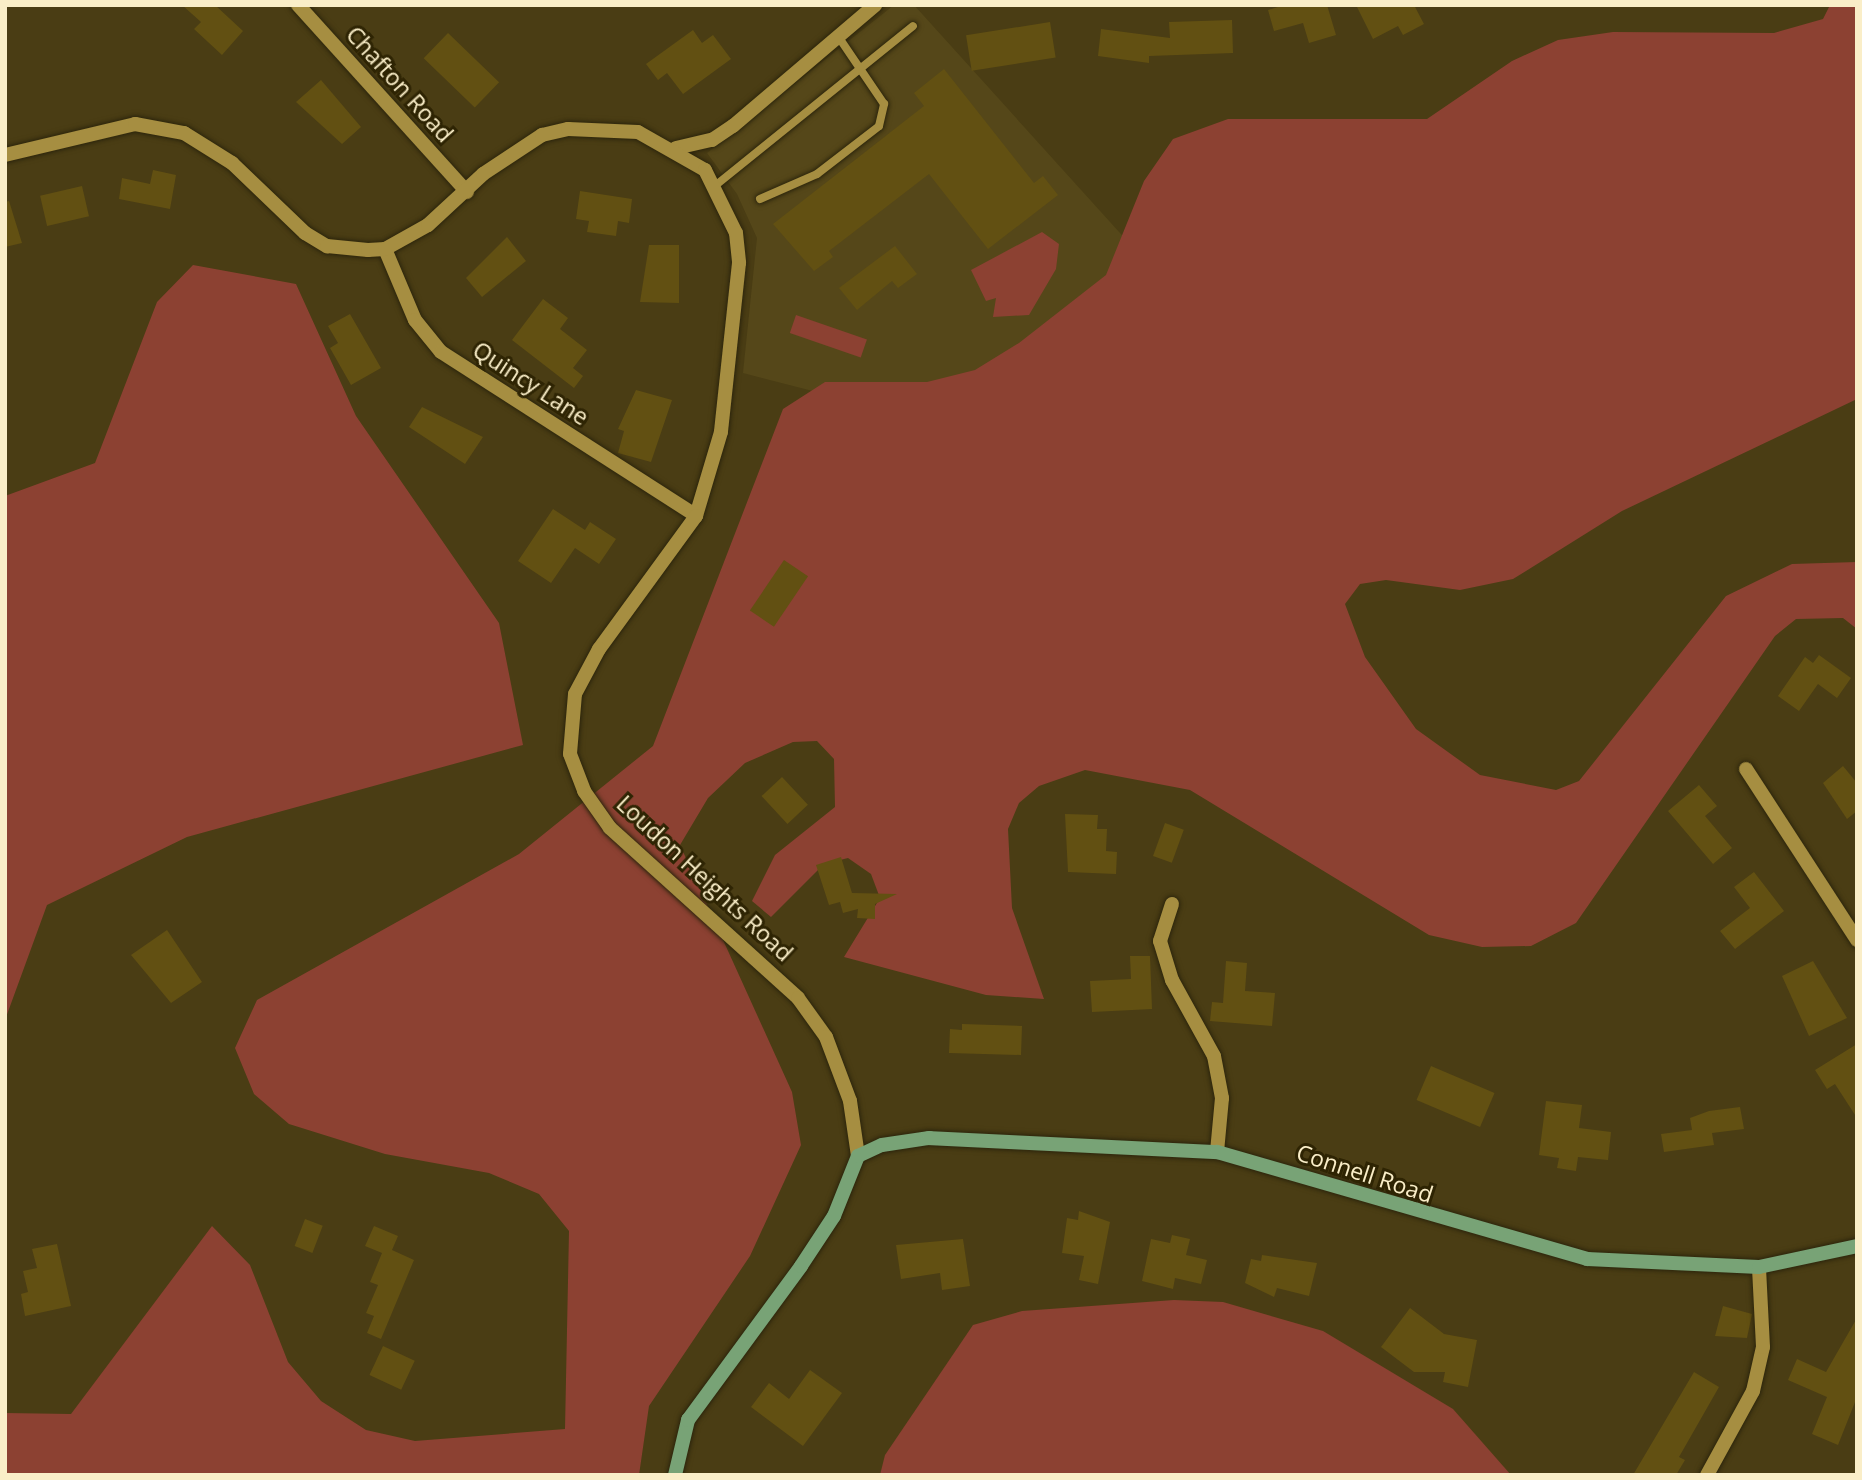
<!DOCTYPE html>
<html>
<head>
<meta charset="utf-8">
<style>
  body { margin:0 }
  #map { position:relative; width:1862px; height:1480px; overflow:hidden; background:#4a3d14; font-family:"Open Sans",sans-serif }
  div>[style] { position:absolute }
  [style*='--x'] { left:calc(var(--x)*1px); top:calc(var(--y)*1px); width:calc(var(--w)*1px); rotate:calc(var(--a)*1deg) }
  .built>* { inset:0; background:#554719 }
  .green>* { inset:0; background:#8c4132; transform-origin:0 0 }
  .building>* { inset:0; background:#625012; transform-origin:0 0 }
  .roads { filter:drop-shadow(0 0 2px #2c250c) drop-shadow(0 0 2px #2c250c) }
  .service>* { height:8px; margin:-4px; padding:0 4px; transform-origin:4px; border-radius:4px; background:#a68e41 }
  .minor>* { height:14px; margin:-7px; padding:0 7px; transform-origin:7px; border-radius:7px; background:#a68e41 }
  .tertiary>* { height:14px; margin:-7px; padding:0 7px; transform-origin:7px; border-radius:7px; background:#a68e41 }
  .secondary>* { height:14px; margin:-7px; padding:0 7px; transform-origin:7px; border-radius:7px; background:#78a376 }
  span { translate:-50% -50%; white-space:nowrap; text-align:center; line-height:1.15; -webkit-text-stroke:6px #2e2403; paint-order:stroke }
  .street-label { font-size:23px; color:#faeec8 }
  .frame { position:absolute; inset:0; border:7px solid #faeec8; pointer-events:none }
</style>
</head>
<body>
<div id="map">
  <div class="built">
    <div style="clip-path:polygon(894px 5px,914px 5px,1139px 254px,949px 426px,743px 373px,757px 238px,737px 194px,707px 153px)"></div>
  </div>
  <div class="green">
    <div style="clip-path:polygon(1830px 5px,1857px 5px,1857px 399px,1622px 511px,1513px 579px,1460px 590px,1386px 580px,1360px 584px,1345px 604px,1365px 657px,1416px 729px,1480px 775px,1556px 790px,1579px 781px,1726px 596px,1792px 564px,1857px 562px,1857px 629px,1843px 618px,1796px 619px,1775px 636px,1576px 923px,1531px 946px,1482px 947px,1429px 935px,1190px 790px,1085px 770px,1039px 786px,1019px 803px,1008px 829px,1012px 908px,1044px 999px,986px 995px,844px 957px,880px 898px,871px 874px,848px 858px,824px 864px,771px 917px,752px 901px,775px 855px,835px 807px,834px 759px,817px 741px,793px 742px,745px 763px,708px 798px,680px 845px,792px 1092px,801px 1145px,750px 1256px,649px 1406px,639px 1475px,5px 1475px,5px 1413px,71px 1414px,212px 1226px,250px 1265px,288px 1362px,321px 1401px,366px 1430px,415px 1441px,565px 1429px,569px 1231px,539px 1194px,489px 1173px,385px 1154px,289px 1124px,254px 1094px,235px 1048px,257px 1000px,519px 854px,653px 746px,783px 409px,825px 382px,927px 382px,975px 370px,1019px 343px,1106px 275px,1144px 181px,1173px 139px,1228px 119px,1427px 119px,1512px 61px,1558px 40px,1613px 32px,1774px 33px,1823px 19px)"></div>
    <div style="clip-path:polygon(1042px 232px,1059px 244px,1056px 269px,1029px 315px,993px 317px,996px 298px,986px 301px,971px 270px)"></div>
    <div style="clip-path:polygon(193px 265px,296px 284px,356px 416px,499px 623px,523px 745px,187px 837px,47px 905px,5px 1020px,5px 496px,95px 463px,157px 302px)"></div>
    <div style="left:796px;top:315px;width:75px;height:19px;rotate:19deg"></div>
    <div style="clip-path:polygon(1174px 1300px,1223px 1302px,1323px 1331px,1453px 1409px,1511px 1475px,880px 1475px,885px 1455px,973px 1325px,1022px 1311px)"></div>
  </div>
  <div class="building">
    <div style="clip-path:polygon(182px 5px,215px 5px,243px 31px,222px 55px,194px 29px,201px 22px)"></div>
    <div style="clip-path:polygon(1284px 5px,1327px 5px,1336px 35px,1309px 43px,1303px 23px,1274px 31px,1268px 10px)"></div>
    <div style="clip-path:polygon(1356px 5px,1414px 5px,1424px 24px,1403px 35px,1398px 26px,1373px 39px)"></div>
    <div style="clip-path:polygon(1232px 20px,1233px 53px,1149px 56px,1149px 63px,1098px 56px,1101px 29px,1170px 38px,1169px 22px)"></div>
    <div style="left:1050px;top:22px;width:36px;height:85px;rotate:81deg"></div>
    <div style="clip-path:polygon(693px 30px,702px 43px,713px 35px,731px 59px,683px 94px,667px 73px,658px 80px,646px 64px)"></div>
    <div style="left:448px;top:33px;width:71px;height:35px;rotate:44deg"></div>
    <div style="clip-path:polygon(944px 69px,1034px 183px,1043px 176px,1058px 195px,988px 249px,929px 174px,829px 251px,833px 257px,814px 271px,773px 224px,924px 106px,914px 93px)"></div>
    <div style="clip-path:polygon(321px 80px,361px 127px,342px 144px,296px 102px)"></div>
    <div style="clip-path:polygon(153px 170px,176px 175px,170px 209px,119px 199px,122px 178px,150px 184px)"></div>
    <div style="left:82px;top:186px;width:31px;height:43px;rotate:77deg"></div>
    <div style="clip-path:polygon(580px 191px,632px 199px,629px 223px,618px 221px,616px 236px,587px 232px,589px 221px,576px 219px)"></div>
    <div style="clip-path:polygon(9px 201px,22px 243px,5px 247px,5px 202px)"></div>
    <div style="clip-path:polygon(507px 237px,526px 261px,482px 297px,466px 278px)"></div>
    <div style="clip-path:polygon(649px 245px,679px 245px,679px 303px,640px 302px)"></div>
    <div style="clip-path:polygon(895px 246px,917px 274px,898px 288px,892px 281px,857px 310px,839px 288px)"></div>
    <div style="clip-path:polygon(543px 299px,568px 318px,560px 329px,587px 350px,573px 368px,583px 376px,574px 388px,512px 340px)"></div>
    <div style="clip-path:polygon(350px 314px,381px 368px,351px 385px,330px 348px,338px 343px,328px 326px)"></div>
    <div style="clip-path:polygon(636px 390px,672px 400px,651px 462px,618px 453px,624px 431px,618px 429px)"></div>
    <div style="clip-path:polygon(422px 407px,483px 437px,465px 464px,409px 427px)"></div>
    <div style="clip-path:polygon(553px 509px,585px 530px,590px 522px,616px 539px,599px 564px,575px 548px,551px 583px,518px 561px)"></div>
    <div style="left:784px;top:560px;width:29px;height:61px;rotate:34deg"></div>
    <div style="clip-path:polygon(1819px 655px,1851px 678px,1837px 698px,1818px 684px,1799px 711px,1778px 696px,1805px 657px,1813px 663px)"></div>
    <div style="clip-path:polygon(1843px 766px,1857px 783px,1857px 811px,1847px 819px,1823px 783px)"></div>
    <div style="left:782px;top:777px;width:38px;height:28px;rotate:47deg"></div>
    <div style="clip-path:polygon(1699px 785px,1717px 806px,1705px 816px,1732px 848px,1713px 864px,1668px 811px)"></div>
    <div style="clip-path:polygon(1065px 814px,1098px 815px,1097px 829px,1107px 829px,1106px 851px,1117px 852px,1116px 874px,1068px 872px)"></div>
    <div style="left:1165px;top:823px;width:20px;height:35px;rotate:20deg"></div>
    <div style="clip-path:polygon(841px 857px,852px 893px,897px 894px,875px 904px,875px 919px,857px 918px,858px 909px,843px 913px,840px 902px,829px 905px,816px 865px)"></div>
    <div style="clip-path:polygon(1754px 872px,1784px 911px,1735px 949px,1720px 931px,1750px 908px,1734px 887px)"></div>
    <div style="clip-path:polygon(167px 930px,202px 982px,171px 1003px,131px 955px)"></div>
    <div style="clip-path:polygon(1130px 956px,1150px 956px,1152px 1009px,1092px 1012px,1090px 981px,1131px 979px)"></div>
    <div style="clip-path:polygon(1226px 961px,1247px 963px,1245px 991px,1275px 993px,1272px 1026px,1210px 1021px,1212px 1002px,1223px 1003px)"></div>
    <div style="clip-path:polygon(1813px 961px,1847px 1018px,1809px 1036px,1782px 976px)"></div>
    <div style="clip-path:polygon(962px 1024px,1022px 1026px,1021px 1055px,949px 1053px,950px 1029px,962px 1030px)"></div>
    <div style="clip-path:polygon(1857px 1044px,1857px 1118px,1835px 1084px,1827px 1089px,1815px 1070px)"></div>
    <div style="left:1431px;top:1066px;width:69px;height:37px;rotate:23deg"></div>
    <div style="clip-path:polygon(1546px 1101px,1582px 1105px,1579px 1128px,1611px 1132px,1608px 1160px,1578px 1157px,1576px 1171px,1557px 1168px,1559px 1158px,1539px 1155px)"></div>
    <div style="clip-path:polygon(1740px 1107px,1744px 1129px,1712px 1133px,1714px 1145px,1664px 1152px,1661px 1134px,1692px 1130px,1690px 1118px,1709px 1111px)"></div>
    <div style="clip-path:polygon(1079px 1211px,1110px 1222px,1098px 1284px,1079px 1280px,1084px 1256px,1062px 1253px,1067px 1218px,1078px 1220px)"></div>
    <div style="left:305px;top:1219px;width:19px;height:29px;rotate:21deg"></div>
    <div style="clip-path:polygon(374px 1226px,398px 1236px,392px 1250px,414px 1260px,381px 1339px,367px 1333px,374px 1316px,366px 1313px,378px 1285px,370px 1282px,382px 1253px,365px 1246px)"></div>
    <div style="clip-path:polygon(1172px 1235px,1190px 1239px,1186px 1255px,1207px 1260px,1201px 1284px,1175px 1278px,1173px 1289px,1142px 1281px,1151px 1239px,1170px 1243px)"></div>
    <div style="clip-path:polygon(963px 1239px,970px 1286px,942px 1290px,940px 1273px,901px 1279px,896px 1245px)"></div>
    <div style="clip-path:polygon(57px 1244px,71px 1306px,25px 1316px,21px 1294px,28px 1292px,23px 1271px,37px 1268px,32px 1249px)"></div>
    <div style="clip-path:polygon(1262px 1255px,1317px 1263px,1309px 1296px,1277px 1288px,1274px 1297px,1245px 1283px,1251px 1259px,1261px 1261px)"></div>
    <div style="clip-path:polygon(1723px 1306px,1752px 1314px,1747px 1338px,1715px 1336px)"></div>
    <div style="clip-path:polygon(1410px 1308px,1444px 1334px,1477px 1340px,1468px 1387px,1443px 1382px,1445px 1372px,1414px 1372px,1381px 1347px)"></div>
    <div style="clip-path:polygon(1857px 1318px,1857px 1397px,1838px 1445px,1812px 1434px,1827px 1397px,1788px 1380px,1797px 1359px,1826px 1372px)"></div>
    <div style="left:383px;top:1346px;width:35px;height:32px;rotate:25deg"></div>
    <div style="clip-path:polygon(810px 1370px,842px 1393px,803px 1446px,751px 1407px,769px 1383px,789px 1399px)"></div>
    <div style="clip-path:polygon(1694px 1372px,1719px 1387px,1679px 1457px,1685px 1460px,1676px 1475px,1633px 1475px)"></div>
  </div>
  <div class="roads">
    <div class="service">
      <div style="--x:716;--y:185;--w:253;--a:-38.9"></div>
      <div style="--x:760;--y:199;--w:62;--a:-23.7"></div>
      <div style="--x:817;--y:174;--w:78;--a:-37.7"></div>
      <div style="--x:879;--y:126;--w:23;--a:-77"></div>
      <div style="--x:884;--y:104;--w:78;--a:-124.1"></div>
    </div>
    <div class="minor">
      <div style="--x:298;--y:5;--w:252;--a:47.9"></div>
      <div style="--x:385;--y:249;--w:77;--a:67.1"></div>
      <div style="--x:415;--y:320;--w:41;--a:50.9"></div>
      <div style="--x:441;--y:352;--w:303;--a:32.7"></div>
      <div style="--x:1746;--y:769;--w:204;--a:57"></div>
      <div style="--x:1172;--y:904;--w:39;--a:108"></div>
      <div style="--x:1160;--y:941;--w:41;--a:72.9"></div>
      <div style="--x:1172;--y:980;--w:87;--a:61.1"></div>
      <div style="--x:1214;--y:1056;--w:43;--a:79.2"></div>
      <div style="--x:1222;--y:1098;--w:54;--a:95.3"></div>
      <div style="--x:1707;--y:1475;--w:96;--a:-61.3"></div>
      <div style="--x:1753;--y:1391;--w:45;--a:-77.2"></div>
      <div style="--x:1763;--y:1347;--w:80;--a:-92.9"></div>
    </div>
    <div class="tertiary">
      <div style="--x:676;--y:148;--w:37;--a:-13"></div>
      <div style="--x:712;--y:140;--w:25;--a:-34"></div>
      <div style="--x:733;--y:126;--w:187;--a:-40.4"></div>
      <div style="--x:5;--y:155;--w:134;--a:-13.4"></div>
      <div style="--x:135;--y:124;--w:50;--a:10.4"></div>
      <div style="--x:184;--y:133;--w:57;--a:32"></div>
      <div style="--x:232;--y:163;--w:101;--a:43.8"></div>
      <div style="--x:305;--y:233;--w:26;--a:31"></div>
      <div style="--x:327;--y:246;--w:41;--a:5.6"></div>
      <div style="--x:368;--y:250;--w:17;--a:-3"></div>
      <div style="--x:385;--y:249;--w:49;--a:-29.2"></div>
      <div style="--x:428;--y:225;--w:75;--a:-42.8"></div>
      <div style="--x:483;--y:174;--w:71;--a:-33.5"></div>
      <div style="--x:542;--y:135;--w:27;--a:-13"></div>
      <div style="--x:568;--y:129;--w:70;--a:2.5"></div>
      <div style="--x:638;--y:132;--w:77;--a:29.6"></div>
      <div style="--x:705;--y:170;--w:70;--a:63.8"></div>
      <div style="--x:736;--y:233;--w:30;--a:84"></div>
      <div style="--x:739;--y:263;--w:170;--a:96.1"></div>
      <div style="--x:721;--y:432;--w:88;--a:106.6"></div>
      <div style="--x:696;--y:516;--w:165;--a:126.1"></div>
      <div style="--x:599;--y:649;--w:51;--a:118.1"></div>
      <div style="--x:575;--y:694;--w:60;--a:94.8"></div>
      <div style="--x:570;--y:754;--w:40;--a:69"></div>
      <div style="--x:584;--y:791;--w:45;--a:54.9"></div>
      <div style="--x:610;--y:828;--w:253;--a:42.1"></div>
      <div style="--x:798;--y:998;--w:48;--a:54.3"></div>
      <div style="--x:826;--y:1037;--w:68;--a:69.4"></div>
      <div style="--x:850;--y:1101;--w:56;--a:81.7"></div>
    </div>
    <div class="secondary">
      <div style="--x:675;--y:1475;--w:57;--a:-76.7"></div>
      <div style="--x:688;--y:1420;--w:191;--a:-53.7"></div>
      <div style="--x:801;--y:1266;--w:60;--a:-56.6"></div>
      <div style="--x:834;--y:1216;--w:65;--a:-68.2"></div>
      <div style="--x:858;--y:1156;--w:26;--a:-25"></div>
      <div style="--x:882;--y:1145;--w:48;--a:-8.5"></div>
      <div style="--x:929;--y:1138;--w:288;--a:2.8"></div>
      <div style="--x:1217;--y:1152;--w:385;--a:16.1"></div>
      <div style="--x:1587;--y:1259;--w:172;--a:2.7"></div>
      <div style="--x:1759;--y:1267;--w:100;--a:-12.1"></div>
    </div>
  </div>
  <div class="street-label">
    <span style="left:400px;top:84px;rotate:48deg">Chafton Road</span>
    <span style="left:531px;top:383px;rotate:33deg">Quincy Lane</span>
    <span style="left:705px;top:878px;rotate:43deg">Loudon Heights Road</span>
    <span style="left:1365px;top:1173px;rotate:18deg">Connell Road</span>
  </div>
  <div class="frame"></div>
</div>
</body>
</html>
